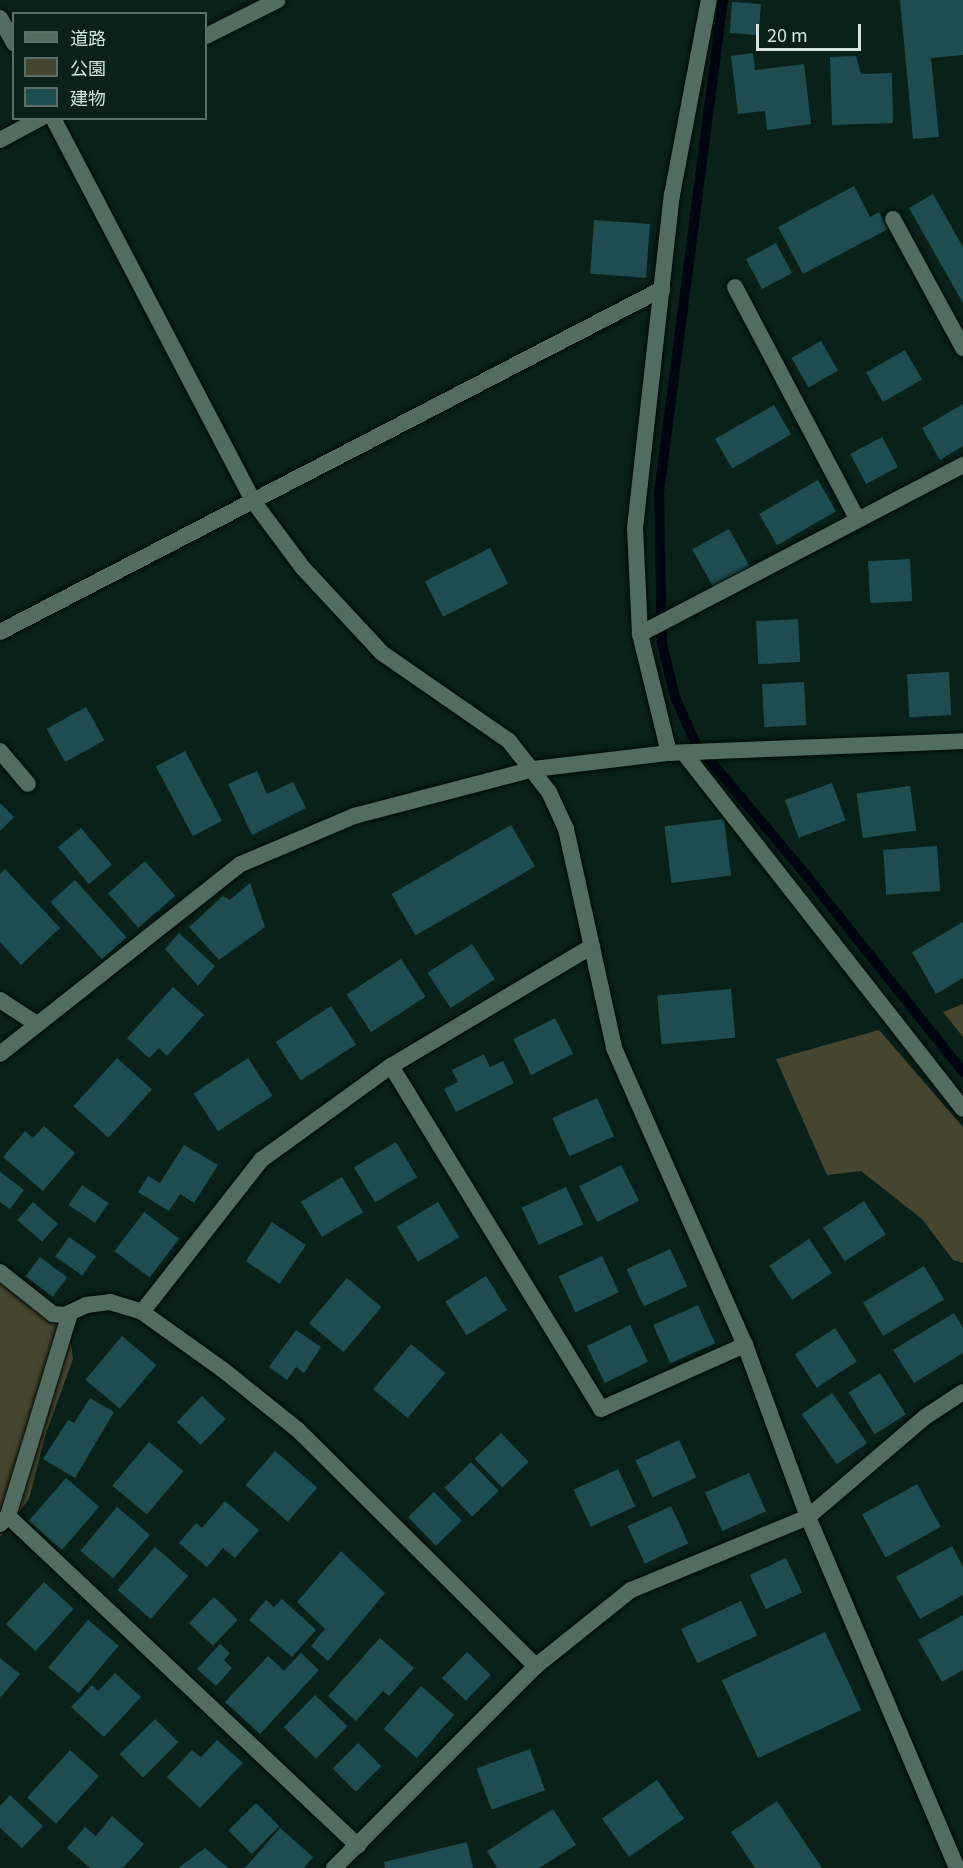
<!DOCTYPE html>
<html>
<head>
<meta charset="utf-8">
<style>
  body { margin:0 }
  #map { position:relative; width:963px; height:1868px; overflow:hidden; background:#092119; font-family:Georgia,"Noto Sans JP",serif }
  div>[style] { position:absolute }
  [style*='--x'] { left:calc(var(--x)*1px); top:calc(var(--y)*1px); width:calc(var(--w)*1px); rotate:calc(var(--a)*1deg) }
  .green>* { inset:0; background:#46452f }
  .stream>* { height:10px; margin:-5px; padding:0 5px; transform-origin:5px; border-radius:5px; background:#000611 }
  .building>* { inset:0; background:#1e4d51; transform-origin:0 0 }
  .roads { filter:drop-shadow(0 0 2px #000a05) drop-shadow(0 0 2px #000a05) }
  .minor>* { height:16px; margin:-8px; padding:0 8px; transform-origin:8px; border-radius:8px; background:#526c62 }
  .tertiary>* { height:16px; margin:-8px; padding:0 8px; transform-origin:8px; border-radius:8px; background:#526c62 }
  span { translate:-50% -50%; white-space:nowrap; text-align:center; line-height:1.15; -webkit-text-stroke:4.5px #092119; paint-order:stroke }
  .legend { position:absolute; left:12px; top:12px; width:195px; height:108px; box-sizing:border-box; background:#092119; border:2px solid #5b6f68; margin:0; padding:8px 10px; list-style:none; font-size:18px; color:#d5e3de }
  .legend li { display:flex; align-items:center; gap:12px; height:30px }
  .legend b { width:30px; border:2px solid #5b6f68 }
  .scale { position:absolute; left:756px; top:24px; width:105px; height:27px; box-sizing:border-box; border:3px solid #d5e3de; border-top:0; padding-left:8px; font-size:18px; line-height:21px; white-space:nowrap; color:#d5e3de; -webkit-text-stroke:4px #092119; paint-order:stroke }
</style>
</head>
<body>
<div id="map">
  <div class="green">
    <div style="clip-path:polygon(963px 1004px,963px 1037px,943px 1012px)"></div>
    <div style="clip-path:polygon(879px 1030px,963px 1127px,963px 1263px,953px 1260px,922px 1219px,861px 1171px,827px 1175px,776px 1059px)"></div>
    <div style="clip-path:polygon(0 1272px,69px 1329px,73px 1359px,45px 1436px,29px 1499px,0 1537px)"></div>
  </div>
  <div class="stream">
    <div style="--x:723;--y:0;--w:497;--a:97.4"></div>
    <div style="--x:659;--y:493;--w:150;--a:88.9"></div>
    <div style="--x:662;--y:643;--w:56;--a:76.5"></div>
    <div style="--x:675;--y:697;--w:51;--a:65.9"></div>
    <div style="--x:696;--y:744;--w:158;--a:49.9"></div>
    <div style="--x:798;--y:865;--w:265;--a:51.4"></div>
  </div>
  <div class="building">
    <div style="clip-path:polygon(900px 0,963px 0,963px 55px,931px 58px,939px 137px,913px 139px)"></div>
    <div style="left:732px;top:2px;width:29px;height:31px;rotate:4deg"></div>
    <div style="clip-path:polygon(753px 53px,755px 70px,804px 64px,811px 124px,767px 130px,765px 111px,738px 114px,731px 56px)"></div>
    <div style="clip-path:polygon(856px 56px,861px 74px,892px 73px,893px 123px,832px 125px,830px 57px)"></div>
    <div style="clip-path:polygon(854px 186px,870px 217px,879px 212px,888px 229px,803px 274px,778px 227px)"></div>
    <div style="clip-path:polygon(933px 194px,963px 247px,963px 303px,909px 208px)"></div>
    <div style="left:594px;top:220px;width:56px;height:54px;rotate:4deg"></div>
    <div style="left:776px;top:243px;width:34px;height:34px;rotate:62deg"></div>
    <div style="left:821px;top:341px;width:34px;height:34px;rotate:60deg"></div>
    <div style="left:905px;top:350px;width:34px;height:45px;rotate:60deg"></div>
    <div style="clip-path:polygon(963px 404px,963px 446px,940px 460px,922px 428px)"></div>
    <div style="left:774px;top:405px;width:34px;height:68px;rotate:60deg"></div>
    <div style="left:882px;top:437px;width:34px;height:36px;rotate:62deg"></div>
    <div style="left:818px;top:480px;width:36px;height:68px;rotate:60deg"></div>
    <div style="left:729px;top:529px;width:43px;height:42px;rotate:61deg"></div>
    <div style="left:490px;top:548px;width:40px;height:73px;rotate:63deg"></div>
    <div style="left:910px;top:559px;width:42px;height:42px;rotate:87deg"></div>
    <div style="left:798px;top:619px;width:43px;height:42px;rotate:87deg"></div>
    <div style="left:949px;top:672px;width:43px;height:42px;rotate:87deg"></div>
    <div style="left:804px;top:682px;width:43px;height:42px;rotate:87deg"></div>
    <div style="left:86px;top:707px;width:38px;height:45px;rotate:61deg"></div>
    <div style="left:185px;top:751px;width:79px;height:33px;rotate:62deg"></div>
    <div style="clip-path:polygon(257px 771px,267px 794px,293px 782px,306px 808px,252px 835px,228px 784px)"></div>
    <div style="left:832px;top:783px;width:40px;height:50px;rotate:70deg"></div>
    <div style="left:910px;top:786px;width:45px;height:54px;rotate:82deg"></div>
    <div style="clip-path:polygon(0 803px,14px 817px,0 831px)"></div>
    <div style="left:724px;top:819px;width:57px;height:60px;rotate:83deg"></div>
    <div style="left:511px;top:825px;width:48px;height:138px;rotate:60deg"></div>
    <div style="left:81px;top:828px;width:48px;height:30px;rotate:50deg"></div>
    <div style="left:937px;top:846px;width:45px;height:54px;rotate:86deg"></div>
    <div style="left:145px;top:861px;width:46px;height:49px;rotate:49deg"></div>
    <div style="clip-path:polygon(5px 869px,60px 928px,21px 965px,0 942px,0 874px)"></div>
    <div style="left:75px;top:880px;width:77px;height:33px;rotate:48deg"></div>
    <div style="clip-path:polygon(250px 883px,265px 927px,219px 960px,189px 927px,223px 896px,230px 900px)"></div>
    <div style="clip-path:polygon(963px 922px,963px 978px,936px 994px,912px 952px)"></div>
    <div style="clip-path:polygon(179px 933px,215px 966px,198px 986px,165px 949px)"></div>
    <div style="left:472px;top:944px;width:42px;height:53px;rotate:57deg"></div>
    <div style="left:401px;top:959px;width:45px;height:65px;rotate:57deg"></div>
    <div style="clip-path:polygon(173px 987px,204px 1015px,167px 1056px,159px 1048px,149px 1058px,127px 1038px)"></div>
    <div style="left:731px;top:989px;width:49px;height:74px;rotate:85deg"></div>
    <div style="left:331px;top:1006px;width:46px;height:66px;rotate:57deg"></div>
    <div style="left:555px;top:1018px;width:40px;height:47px;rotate:63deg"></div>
    <div style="clip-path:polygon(484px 1054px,490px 1067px,503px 1061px,514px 1083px,456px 1112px,444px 1089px,458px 1082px,452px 1070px)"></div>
    <div style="left:117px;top:1058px;width:47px;height:65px;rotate:42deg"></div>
    <div style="left:248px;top:1058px;width:45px;height:65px;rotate:57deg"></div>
    <div style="left:597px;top:1098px;width:42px;height:49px;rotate:66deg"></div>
    <div style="clip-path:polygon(44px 1126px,75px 1153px,43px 1191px,3px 1157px,25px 1131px,33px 1138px)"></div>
    <div style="left:396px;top:1142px;width:41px;height:49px;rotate:59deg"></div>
    <div style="clip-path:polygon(184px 1145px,218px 1165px,194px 1203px,180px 1194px,169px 1211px,138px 1192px,148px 1176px,160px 1183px)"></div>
    <div style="left:621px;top:1165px;width:40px;height:47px;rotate:63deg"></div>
    <div style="clip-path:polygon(0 1172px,24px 1190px,10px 1209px,0 1202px)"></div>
    <div style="left:342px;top:1177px;width:41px;height:48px;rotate:59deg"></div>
    <div style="left:82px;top:1185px;width:32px;height:24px;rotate:34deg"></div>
    <div style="left:566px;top:1187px;width:41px;height:49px;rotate:65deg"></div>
    <div style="left:864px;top:1201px;width:40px;height:49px;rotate:57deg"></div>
    <div style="left:33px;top:1202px;width:33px;height:24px;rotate:41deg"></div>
    <div style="left:438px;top:1202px;width:41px;height:48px;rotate:59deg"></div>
    <div style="left:144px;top:1212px;width:44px;height:49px;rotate:37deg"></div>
    <div style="left:272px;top:1222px;width:41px;height:47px;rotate:34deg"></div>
    <div style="left:69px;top:1237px;width:33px;height:24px;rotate:35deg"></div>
    <div style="left:809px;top:1239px;width:41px;height:48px;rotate:56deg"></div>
    <div style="left:670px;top:1249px;width:41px;height:48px;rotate:65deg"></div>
    <div style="left:602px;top:1256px;width:40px;height:48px;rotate:65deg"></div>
    <div style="left:40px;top:1257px;width:34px;height:24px;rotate:37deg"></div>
    <div style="left:924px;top:1266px;width:39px;height:71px;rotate:59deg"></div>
    <div style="left:486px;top:1276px;width:40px;height:48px;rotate:58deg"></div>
    <div style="left:347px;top:1278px;width:45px;height:59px;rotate:40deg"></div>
    <div style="left:698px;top:1305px;width:42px;height:49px;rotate:66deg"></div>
    <div style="clip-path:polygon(954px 1313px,963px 1328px,963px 1353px,914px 1383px,893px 1350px)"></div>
    <div style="left:630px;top:1325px;width:41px;height:48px;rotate:64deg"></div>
    <div style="left:835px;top:1328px;width:40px;height:48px;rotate:57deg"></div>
    <div style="clip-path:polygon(296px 1330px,321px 1347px,304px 1373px,296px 1367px,287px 1380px,269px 1367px)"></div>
    <div style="left:122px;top:1336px;width:45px;height:57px;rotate:40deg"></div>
    <div style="left:411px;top:1344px;width:45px;height:59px;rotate:40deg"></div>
    <div style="left:880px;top:1373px;width:49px;height:37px;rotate:58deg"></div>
    <div style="left:832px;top:1393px;width:61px;height:37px;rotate:55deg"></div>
    <div style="left:202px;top:1396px;width:33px;height:36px;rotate:44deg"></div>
    <div style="clip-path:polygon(90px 1398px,114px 1412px,75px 1478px,43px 1459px,68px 1420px,74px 1423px)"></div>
    <div style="left:501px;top:1433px;width:40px;height:37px;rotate:46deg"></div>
    <div style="left:679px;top:1440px;width:41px;height:48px;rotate:65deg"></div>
    <div style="left:149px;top:1442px;width:45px;height:57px;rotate:40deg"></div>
    <div style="left:275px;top:1451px;width:56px;height:45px;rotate:41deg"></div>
    <div style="left:471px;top:1462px;width:40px;height:37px;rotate:46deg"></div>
    <div style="left:618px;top:1469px;width:41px;height:49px;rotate:65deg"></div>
    <div style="left:749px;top:1473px;width:42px;height:48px;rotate:66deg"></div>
    <div style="left:66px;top:1478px;width:44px;height:57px;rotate:41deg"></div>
    <div style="left:917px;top:1484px;width:49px;height:63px;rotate:61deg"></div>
    <div style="left:434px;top:1492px;width:40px;height:36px;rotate:46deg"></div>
    <div style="clip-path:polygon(225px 1501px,259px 1530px,235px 1558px,223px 1548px,207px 1567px,179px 1543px,196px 1523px,202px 1528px)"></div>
    <div style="left:671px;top:1506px;width:41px;height:48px;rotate:65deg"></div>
    <div style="left:117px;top:1507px;width:43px;height:57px;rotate:40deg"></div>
    <div style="clip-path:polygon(952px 1546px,963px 1567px,963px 1595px,920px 1619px,896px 1577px)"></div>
    <div style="left:155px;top:1547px;width:44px;height:57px;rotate:41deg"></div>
    <div style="clip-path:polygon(341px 1551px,385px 1593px,328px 1661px,311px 1646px,325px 1629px,297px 1602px)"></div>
    <div style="left:786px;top:1558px;width:38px;height:40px;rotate:65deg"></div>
    <div style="left:44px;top:1582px;width:40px;height:57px;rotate:42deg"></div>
    <div style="left:214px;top:1597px;width:33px;height:36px;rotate:44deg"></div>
    <div style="clip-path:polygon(282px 1599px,316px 1630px,292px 1657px,249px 1620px,266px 1600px,274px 1607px)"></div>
    <div style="left:741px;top:1601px;width:38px;height:66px;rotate:65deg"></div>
    <div style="clip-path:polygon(963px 1615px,963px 1670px,942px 1682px,918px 1640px)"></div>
    <div style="left:88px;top:1620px;width:40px;height:62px;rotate:40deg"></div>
    <div style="left:825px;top:1632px;width:86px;height:114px;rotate:65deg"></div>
    <div style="clip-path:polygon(380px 1638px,414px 1668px,389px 1696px,383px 1691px,356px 1721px,328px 1696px)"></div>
    <div style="clip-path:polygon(220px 1644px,230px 1653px,224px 1660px,232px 1668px,216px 1686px,197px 1669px)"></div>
    <div style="left:467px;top:1652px;width:33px;height:36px;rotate:44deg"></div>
    <div style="clip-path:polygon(301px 1653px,319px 1670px,260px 1734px,225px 1702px,268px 1656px,284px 1671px)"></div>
    <div style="clip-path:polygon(0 1658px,20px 1674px,1px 1697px,0 1696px)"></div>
    <div style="clip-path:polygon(115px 1673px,141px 1697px,104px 1737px,71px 1707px,92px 1685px,98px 1691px)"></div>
    <div style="left:421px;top:1686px;width:44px;height:57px;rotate:41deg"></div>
    <div style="left:315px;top:1695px;width:45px;height:45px;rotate:44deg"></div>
    <div style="left:155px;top:1719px;width:33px;height:50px;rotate:45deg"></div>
    <div style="clip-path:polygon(217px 1740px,243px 1763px,200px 1808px,167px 1777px,192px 1750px,201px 1757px)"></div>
    <div style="left:358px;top:1743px;width:33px;height:36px;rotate:45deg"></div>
    <div style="left:530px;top:1749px;width:44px;height:57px;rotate:70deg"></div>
    <div style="left:70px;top:1750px;width:39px;height:64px;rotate:42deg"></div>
    <div style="left:657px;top:1780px;width:47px;height:67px;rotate:55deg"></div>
    <div style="clip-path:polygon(10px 1795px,43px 1826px,22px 1848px,0 1828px,0 1806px)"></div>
    <div style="clip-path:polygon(777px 1801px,822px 1868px,755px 1868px,731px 1832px)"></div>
    <div style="left:256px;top:1803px;width:33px;height:39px;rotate:45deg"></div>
    <div style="clip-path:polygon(553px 1809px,576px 1845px,539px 1868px,497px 1868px,487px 1851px)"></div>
    <div style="clip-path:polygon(112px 1816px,144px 1844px,123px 1868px,90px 1868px,67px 1848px,85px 1827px,96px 1836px)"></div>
    <div style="clip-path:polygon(280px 1828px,313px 1857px,304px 1868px,245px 1868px)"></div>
    <div style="clip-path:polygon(467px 1842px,473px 1868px,385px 1868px,384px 1862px)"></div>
    <div style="clip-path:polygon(205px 1848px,228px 1868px,178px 1868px)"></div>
  </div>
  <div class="roads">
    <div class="minor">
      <div style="--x:206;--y:36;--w:80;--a:-26.6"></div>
      <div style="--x:0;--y:140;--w:47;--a:-28.2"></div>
      <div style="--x:893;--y:219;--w:147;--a:61.5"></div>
      <div style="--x:735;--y:287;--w:263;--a:62.2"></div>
      <div style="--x:0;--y:632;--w:746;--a:-27.39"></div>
      <div style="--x:640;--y:634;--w:365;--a:-27.6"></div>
      <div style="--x:0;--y:751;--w:43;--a:49.7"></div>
      <div style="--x:669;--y:753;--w:122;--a:-103.7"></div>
      <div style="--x:640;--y:634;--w:106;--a:-92.7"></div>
      <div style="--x:635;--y:528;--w:335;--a:-83.7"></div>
      <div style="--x:672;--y:195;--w:198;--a:-79.3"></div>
      <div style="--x:684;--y:753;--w:452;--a:51.9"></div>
      <div style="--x:0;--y:1000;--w:44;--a:33"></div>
      <div style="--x:0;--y:1054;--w:307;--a:-38.3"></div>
      <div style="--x:241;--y:864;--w:123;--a:-23"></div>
      <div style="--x:354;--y:816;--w:186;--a:-14.6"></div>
      <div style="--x:534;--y:769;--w:136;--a:-6.8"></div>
      <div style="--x:669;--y:753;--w:294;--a:-2.3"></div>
      <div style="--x:391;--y:1066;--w:402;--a:58.5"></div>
      <div style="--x:601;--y:1409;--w:158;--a:-24"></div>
      <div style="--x:0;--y:1272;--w:68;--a:38.4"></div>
      <div style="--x:53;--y:1314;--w:12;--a:5"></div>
      <div style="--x:65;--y:1315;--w:23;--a:-25"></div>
      <div style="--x:86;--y:1305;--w:24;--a:-7"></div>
      <div style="--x:110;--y:1302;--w:34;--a:17"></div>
      <div style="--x:142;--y:1312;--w:98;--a:35.5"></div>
      <div style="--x:222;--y:1369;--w:97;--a:38.8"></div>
      <div style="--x:298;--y:1430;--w:335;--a:44.8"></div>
      <div style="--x:142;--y:1312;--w:193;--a:-51.9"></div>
      <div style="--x:261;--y:1160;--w:160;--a:-35.9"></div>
      <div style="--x:391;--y:1066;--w:234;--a:-30.8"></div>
      <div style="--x:8;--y:1516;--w:481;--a:43.3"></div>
      <div style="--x:0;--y:1524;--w:11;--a:-45"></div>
      <div style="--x:8;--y:1516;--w:212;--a:-73"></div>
      <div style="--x:334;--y:1868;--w:286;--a:-45"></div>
      <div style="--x:536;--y:1666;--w:122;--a:-38.7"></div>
      <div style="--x:631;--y:1590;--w:191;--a:-22.4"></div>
      <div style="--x:808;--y:1517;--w:154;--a:-40.5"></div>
      <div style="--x:925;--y:1417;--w:45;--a:-33.3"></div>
    </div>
    <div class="tertiary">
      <div style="--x:0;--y:18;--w:29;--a:61"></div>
      <div style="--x:53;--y:118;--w:432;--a:62.4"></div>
      <div style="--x:253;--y:501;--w:84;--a:53.3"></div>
      <div style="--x:303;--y:568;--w:116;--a:47.1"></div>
      <div style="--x:382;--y:653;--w:155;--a:34.7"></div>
      <div style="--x:509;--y:741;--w:65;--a:51.9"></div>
      <div style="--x:549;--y:792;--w:41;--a:65.3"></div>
      <div style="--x:566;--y:829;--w:224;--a:77.6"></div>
      <div style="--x:614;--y:1048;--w:325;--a:66.2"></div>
      <div style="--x:745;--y:1345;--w:183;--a:69.9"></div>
      <div style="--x:808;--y:1517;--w:381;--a:67"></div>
    </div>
  </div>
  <ul class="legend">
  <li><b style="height:8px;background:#526c62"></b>道路</li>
  <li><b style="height:16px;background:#46452f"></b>公園</li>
  <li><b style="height:16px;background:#1e4d51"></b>建物</li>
  </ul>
  <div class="scale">20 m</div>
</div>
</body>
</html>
